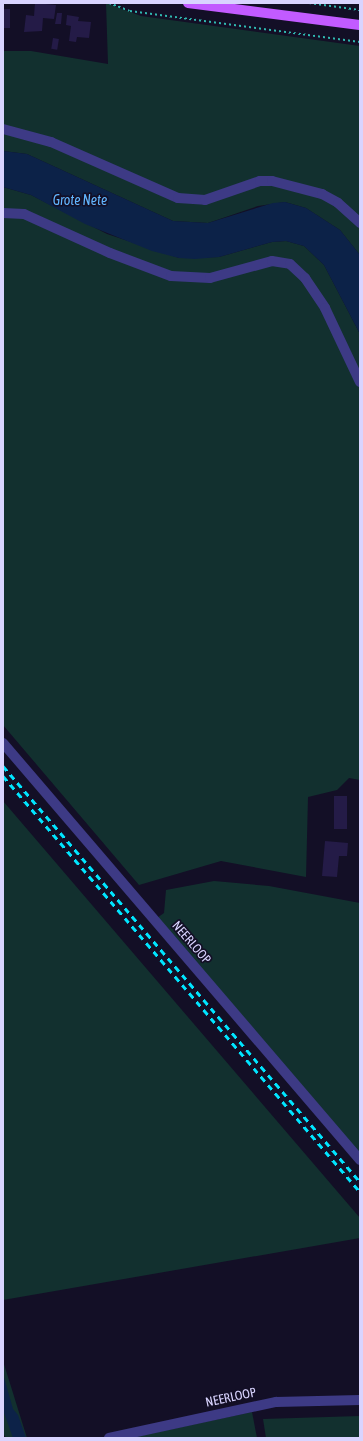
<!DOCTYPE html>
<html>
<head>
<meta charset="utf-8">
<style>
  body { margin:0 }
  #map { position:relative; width:363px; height:1441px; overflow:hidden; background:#130f26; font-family:"Asap Condensed",sans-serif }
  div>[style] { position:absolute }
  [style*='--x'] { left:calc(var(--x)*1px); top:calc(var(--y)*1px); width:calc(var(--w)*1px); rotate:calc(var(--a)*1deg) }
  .green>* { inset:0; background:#12302f }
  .water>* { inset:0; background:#0c2248 }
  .building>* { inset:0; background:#241b47; transform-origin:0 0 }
  .path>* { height:2px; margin-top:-1px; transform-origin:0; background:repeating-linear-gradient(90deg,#2fb8b0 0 2px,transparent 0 5px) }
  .minor>* { height:10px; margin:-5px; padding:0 5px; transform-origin:5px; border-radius:5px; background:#3d3a85 }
  .major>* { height:10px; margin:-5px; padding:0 5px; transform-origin:5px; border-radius:5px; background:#c25bff }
  .rail>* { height:3px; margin-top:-1.5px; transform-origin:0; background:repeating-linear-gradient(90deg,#00e5ff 0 6px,transparent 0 11px) }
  span { translate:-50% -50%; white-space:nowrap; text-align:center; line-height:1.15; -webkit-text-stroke:3.5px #130f26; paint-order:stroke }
  .street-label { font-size:13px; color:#d9d4ff }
  .water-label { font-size:14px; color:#62b6ff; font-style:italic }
  .frame { position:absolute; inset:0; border:4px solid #d9d4ff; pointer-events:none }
</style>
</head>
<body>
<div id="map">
  <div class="green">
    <div style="clip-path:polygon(106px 3px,141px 16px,360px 46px,360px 255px,340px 230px,306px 208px,285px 202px,258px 206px,208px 223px,173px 221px,27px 154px,3px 151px,3px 51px,31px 51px,108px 64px)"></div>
    <div style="clip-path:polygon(3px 187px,31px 195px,107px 234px,179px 258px,219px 257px,272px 242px,286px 241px,304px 246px,324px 265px,360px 334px,360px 780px,349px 778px,337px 790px,308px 797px,306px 877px,221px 861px,139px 885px,3px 725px)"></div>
    <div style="clip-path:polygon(3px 801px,360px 1218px,360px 1238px,3px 1300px)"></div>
    <div style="clip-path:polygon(214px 881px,269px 886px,360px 903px,360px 1156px,157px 918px,164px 913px,166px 890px)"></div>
    <div style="clip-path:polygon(3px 1361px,27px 1438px,6px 1438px,3px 1433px)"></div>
    <div style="clip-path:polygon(252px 1412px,257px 1438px,130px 1438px)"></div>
    <div style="clip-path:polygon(360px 1416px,360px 1438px,266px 1438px,263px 1419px)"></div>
  </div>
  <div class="water">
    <div style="clip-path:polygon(3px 151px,27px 154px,173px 221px,208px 223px,273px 203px,285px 202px,306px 208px,340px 230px,360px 255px,360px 334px,324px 265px,304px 246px,286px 241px,272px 242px,219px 257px,195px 259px,179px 258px,152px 251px,85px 224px,31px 195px,3px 187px)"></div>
    <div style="clip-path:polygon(3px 1374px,13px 1409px,18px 1415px,26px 1438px,13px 1438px,3px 1410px)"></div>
  </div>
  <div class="building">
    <div style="clip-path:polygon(35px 3px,56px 5px,54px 19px,43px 18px,42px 31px,24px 32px,26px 15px,34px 16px)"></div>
    <div style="left:3px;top:9px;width:7px;height:19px"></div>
    <div style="clip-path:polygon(57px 13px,62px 13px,61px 24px,55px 24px)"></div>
    <div style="clip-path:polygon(67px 15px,79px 17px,78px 21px,91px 22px,89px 38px,77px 37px,76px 42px,69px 41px,71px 26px,66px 25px)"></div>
    <div style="left:53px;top:38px;width:6px;height:11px;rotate:9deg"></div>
    <div style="left:334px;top:796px;width:13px;height:33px"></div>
    <div style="clip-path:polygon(325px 841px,348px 843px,347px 856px,339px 856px,337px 877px,322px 876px)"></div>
  </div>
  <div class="path">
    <div style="--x:109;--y:3;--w:22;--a:21"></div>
    <div style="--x:130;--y:11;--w:232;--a:7.7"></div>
    <div style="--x:309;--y:3;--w:51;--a:7.8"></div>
  </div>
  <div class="minor">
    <div style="--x:3;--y:129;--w:50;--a:15.2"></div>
    <div style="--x:51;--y:142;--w:139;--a:23.8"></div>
    <div style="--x:178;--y:198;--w:27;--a:4"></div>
    <div style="--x:205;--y:200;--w:58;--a:-19.1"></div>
    <div style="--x:260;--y:181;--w:12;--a:0"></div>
    <div style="--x:272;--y:181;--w:52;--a:14.6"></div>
    <div style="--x:322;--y:194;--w:18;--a:29"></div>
    <div style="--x:338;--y:203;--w:30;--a:42"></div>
    <div style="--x:3;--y:213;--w:21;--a:3"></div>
    <div style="--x:24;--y:214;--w:94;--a:24.4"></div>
    <div style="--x:110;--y:253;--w:65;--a:20.7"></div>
    <div style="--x:171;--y:276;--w:39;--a:3"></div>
    <div style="--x:210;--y:278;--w:64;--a:-15.3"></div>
    <div style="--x:272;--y:261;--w:18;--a:9"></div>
    <div style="--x:290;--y:264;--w:21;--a:43"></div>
    <div style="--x:305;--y:278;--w:36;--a:56"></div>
    <div style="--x:325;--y:308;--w:82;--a:64.7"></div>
    <div style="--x:3;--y:743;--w:549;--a:49.43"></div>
    <div style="--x:109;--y:1438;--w:171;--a:-12.2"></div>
    <div style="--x:276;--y:1402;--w:84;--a:-1.4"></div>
  </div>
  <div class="major">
    <div style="--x:188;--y:3;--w:173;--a:7.3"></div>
  </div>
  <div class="rail">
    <div style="--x:3;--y:766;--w:548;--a:49.36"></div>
    <div style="--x:3;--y:776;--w:548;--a:49.36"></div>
  </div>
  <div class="street-label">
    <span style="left:191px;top:943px;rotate:49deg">NEERLOOP</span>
    <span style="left:231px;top:1398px;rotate:-12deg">NEERLOOP</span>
  </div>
  <div class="water-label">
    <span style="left:80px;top:200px">Grote Nete</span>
  </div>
  <div class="frame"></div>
</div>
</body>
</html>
